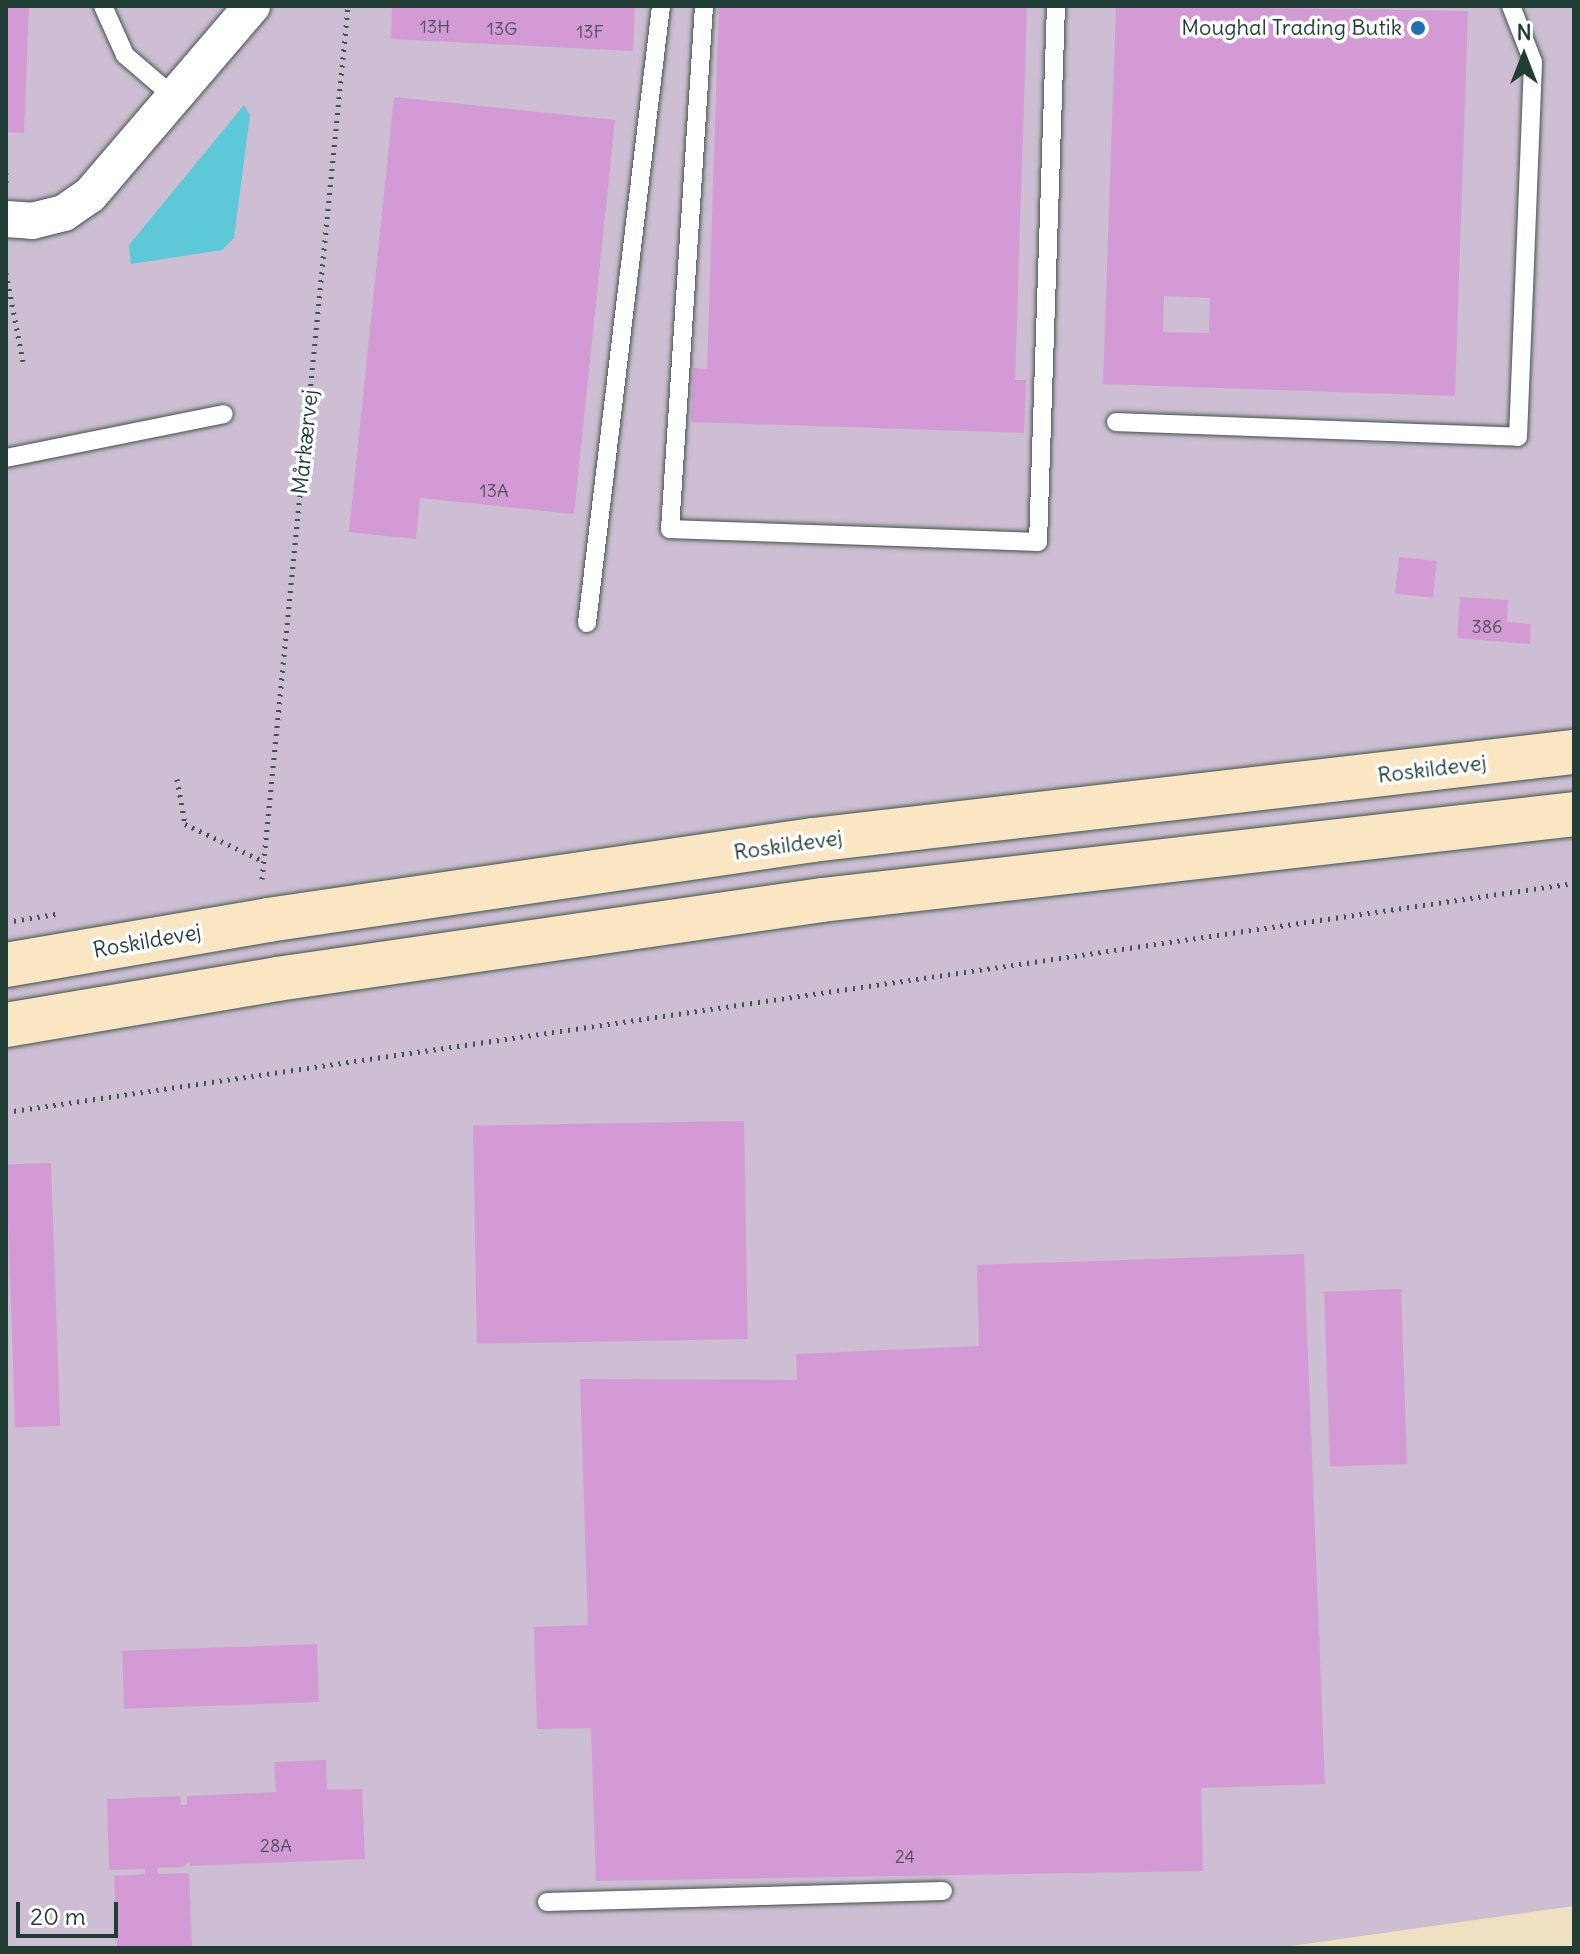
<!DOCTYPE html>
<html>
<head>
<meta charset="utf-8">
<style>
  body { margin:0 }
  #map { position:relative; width:1580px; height:1954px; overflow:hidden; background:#efe0c2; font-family:Delius,sans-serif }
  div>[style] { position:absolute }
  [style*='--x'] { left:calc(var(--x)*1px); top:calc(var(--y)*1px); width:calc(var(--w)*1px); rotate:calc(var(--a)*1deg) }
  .industrial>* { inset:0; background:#cdbed3 }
  .water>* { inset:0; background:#5dc8d7 }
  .building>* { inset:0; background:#d39ad5; transform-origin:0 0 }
  .path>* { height:5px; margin-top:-2.5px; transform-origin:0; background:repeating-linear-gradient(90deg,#3e5549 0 2px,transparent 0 8px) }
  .roads { filter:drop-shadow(0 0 2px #3e5549) drop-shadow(0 0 2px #3e5549) }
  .service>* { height:18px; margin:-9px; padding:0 9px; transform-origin:9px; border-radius:9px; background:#fff }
  .minor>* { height:36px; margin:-18px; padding:0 18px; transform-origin:18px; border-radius:18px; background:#fff }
  .secondary>* { height:44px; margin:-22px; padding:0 22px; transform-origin:22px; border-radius:22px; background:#fbe6c4 }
  .dots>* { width:22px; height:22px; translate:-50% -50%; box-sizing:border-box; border:4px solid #fff; border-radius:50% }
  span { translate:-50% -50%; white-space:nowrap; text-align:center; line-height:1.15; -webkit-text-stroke:7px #fff; paint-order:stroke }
  .number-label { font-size:18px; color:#4c545c }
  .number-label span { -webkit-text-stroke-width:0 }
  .poi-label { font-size:22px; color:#1f3d34 }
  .right { translate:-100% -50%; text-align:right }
  .street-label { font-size:22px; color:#1f3d34 }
  .frame { position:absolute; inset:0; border:8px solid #1f3d34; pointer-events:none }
  .north { position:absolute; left:1484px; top:16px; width:80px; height:80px; -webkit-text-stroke:6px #fff; paint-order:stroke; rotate:0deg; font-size:22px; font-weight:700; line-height:32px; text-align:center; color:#1f3d34 }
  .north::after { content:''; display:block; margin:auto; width:28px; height:36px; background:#1f3d34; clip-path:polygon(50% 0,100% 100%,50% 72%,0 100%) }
  .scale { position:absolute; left:16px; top:1902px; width:102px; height:36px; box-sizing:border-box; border:4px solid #1f3d34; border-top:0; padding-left:10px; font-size:24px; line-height:28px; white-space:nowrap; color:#1f3d34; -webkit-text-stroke:6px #fff; paint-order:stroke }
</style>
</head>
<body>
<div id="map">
  <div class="industrial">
    <div style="clip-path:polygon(6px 6px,1574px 6px,1574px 1906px,1277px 1948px,6px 1948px)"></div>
  </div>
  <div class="water">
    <div style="clip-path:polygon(244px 105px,250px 115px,234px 238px,222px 250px,131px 264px,129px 245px)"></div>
  </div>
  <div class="building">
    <div style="clip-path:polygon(6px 6px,29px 6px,24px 133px,6px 132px)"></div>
    <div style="clip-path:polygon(392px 6px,635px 6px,633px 51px,391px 39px)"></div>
    <div style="clip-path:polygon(719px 6px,1027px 6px,1015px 380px,1026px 380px,1024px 433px,691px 422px,693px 368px,707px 369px)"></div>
    <div style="clip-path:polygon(evenodd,1116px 6px,1468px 11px,1455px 396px,1103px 384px,1116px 6px,1164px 296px,1210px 298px,1209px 333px,1163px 332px,1164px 296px)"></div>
    <div style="clip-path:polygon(394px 97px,615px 120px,574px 514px,420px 498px,416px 539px,349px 532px)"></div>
    <div style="left:1399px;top:557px;width:38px;height:37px;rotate:6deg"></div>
    <div style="clip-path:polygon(1460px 597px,1508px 600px,1507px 622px,1531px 624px,1530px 644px,1457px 638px)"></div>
    <div style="left:744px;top:1121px;width:218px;height:271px;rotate:89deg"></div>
    <div style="left:51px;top:1163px;width:263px;height:45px;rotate:88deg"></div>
    <div style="clip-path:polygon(1304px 1254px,1325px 1784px,1201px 1788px,1203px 1871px,596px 1881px,591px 1728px,537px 1729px,534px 1627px,588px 1625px,580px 1379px,797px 1380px,796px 1354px,979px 1346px,977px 1265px)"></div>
    <div style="left:1401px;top:1289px;width:175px;height:77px;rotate:88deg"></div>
    <div style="left:317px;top:1644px;width:58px;height:195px;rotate:88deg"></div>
    <div style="clip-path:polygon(326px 1760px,327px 1790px,362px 1789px,365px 1859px,190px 1866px,190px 1861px,183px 1867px,157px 1868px,158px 1874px,189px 1873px,192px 1948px,117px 1948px,114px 1876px,145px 1874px,145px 1869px,109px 1870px,107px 1799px,180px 1796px,181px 1805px,187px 1805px,187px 1796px,276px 1792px,274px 1762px)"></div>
  </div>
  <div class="path">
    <div style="--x:6;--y:173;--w:13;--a:90"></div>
    <div style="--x:6;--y:273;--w:90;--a:79.1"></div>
    <div style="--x:177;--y:779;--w:46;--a:79.9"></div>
    <div style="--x:185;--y:824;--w:86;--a:25.4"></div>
    <div style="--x:262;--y:879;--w:877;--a:-84.37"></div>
    <div style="--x:6;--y:922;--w:50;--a:-9.3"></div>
    <div style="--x:6;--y:1112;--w:1585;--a:-8.31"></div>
  </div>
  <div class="roads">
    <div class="service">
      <div style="--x:103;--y:6;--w:54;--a:65.8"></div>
      <div style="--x:125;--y:55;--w:65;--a:40.6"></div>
      <div style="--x:704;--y:6;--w:524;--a:93.72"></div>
      <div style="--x:670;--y:529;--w:368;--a:2"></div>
      <div style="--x:1038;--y:542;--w:536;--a:-88.08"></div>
      <div style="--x:1116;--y:422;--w:402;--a:2.1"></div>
      <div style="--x:1518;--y:437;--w:375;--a:-87.7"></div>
      <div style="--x:1533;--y:62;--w:60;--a:-111.4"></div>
      <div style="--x:6;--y:458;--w:222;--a:-11.4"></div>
      <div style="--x:587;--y:623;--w:621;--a:-83.16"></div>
      <div style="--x:547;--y:1902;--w:396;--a:-1.6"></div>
    </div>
    <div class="minor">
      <div style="--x:6;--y:219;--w:26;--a:4"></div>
      <div style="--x:32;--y:221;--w:33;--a:-14"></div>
      <div style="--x:64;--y:213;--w:32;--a:-35"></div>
      <div style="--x:90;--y:195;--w:249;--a:-49.4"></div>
    </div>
    <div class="secondary">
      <div style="--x:6;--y:965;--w:266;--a:-9.7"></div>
      <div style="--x:268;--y:920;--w:551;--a:-8.35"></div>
      <div style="--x:813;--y:840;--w:766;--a:-6.6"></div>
      <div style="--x:6;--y:1025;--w:275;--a:-9.6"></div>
      <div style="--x:277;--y:979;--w:551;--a:-8.25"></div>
      <div style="--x:822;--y:900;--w:757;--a:-6.52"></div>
    </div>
  </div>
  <div class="dots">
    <div style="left:1418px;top:28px;background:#1f6fb2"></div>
  </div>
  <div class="number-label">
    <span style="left:435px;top:27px">13H</span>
    <span style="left:502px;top:29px">13G</span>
    <span style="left:590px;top:32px">13F</span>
    <span style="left:494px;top:491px">13A</span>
    <span style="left:1487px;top:627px">386</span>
    <span style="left:276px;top:1846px">28A</span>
    <span style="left:905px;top:1857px">24</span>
  </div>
  <div class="poi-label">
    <span class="right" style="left:1402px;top:28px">Moughal Trading Butik</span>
  </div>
  <div class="street-label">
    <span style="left:305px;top:442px;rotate:-84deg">Mårkærvej</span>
    <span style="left:1432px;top:769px;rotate:-7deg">Roskildevej</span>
    <span style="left:788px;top:845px;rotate:-8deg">Roskildevej</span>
    <span style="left:147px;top:941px;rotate:-10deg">Roskildevej</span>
  </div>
  <div class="frame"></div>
  <div class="north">N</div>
  <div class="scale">20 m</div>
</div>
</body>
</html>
